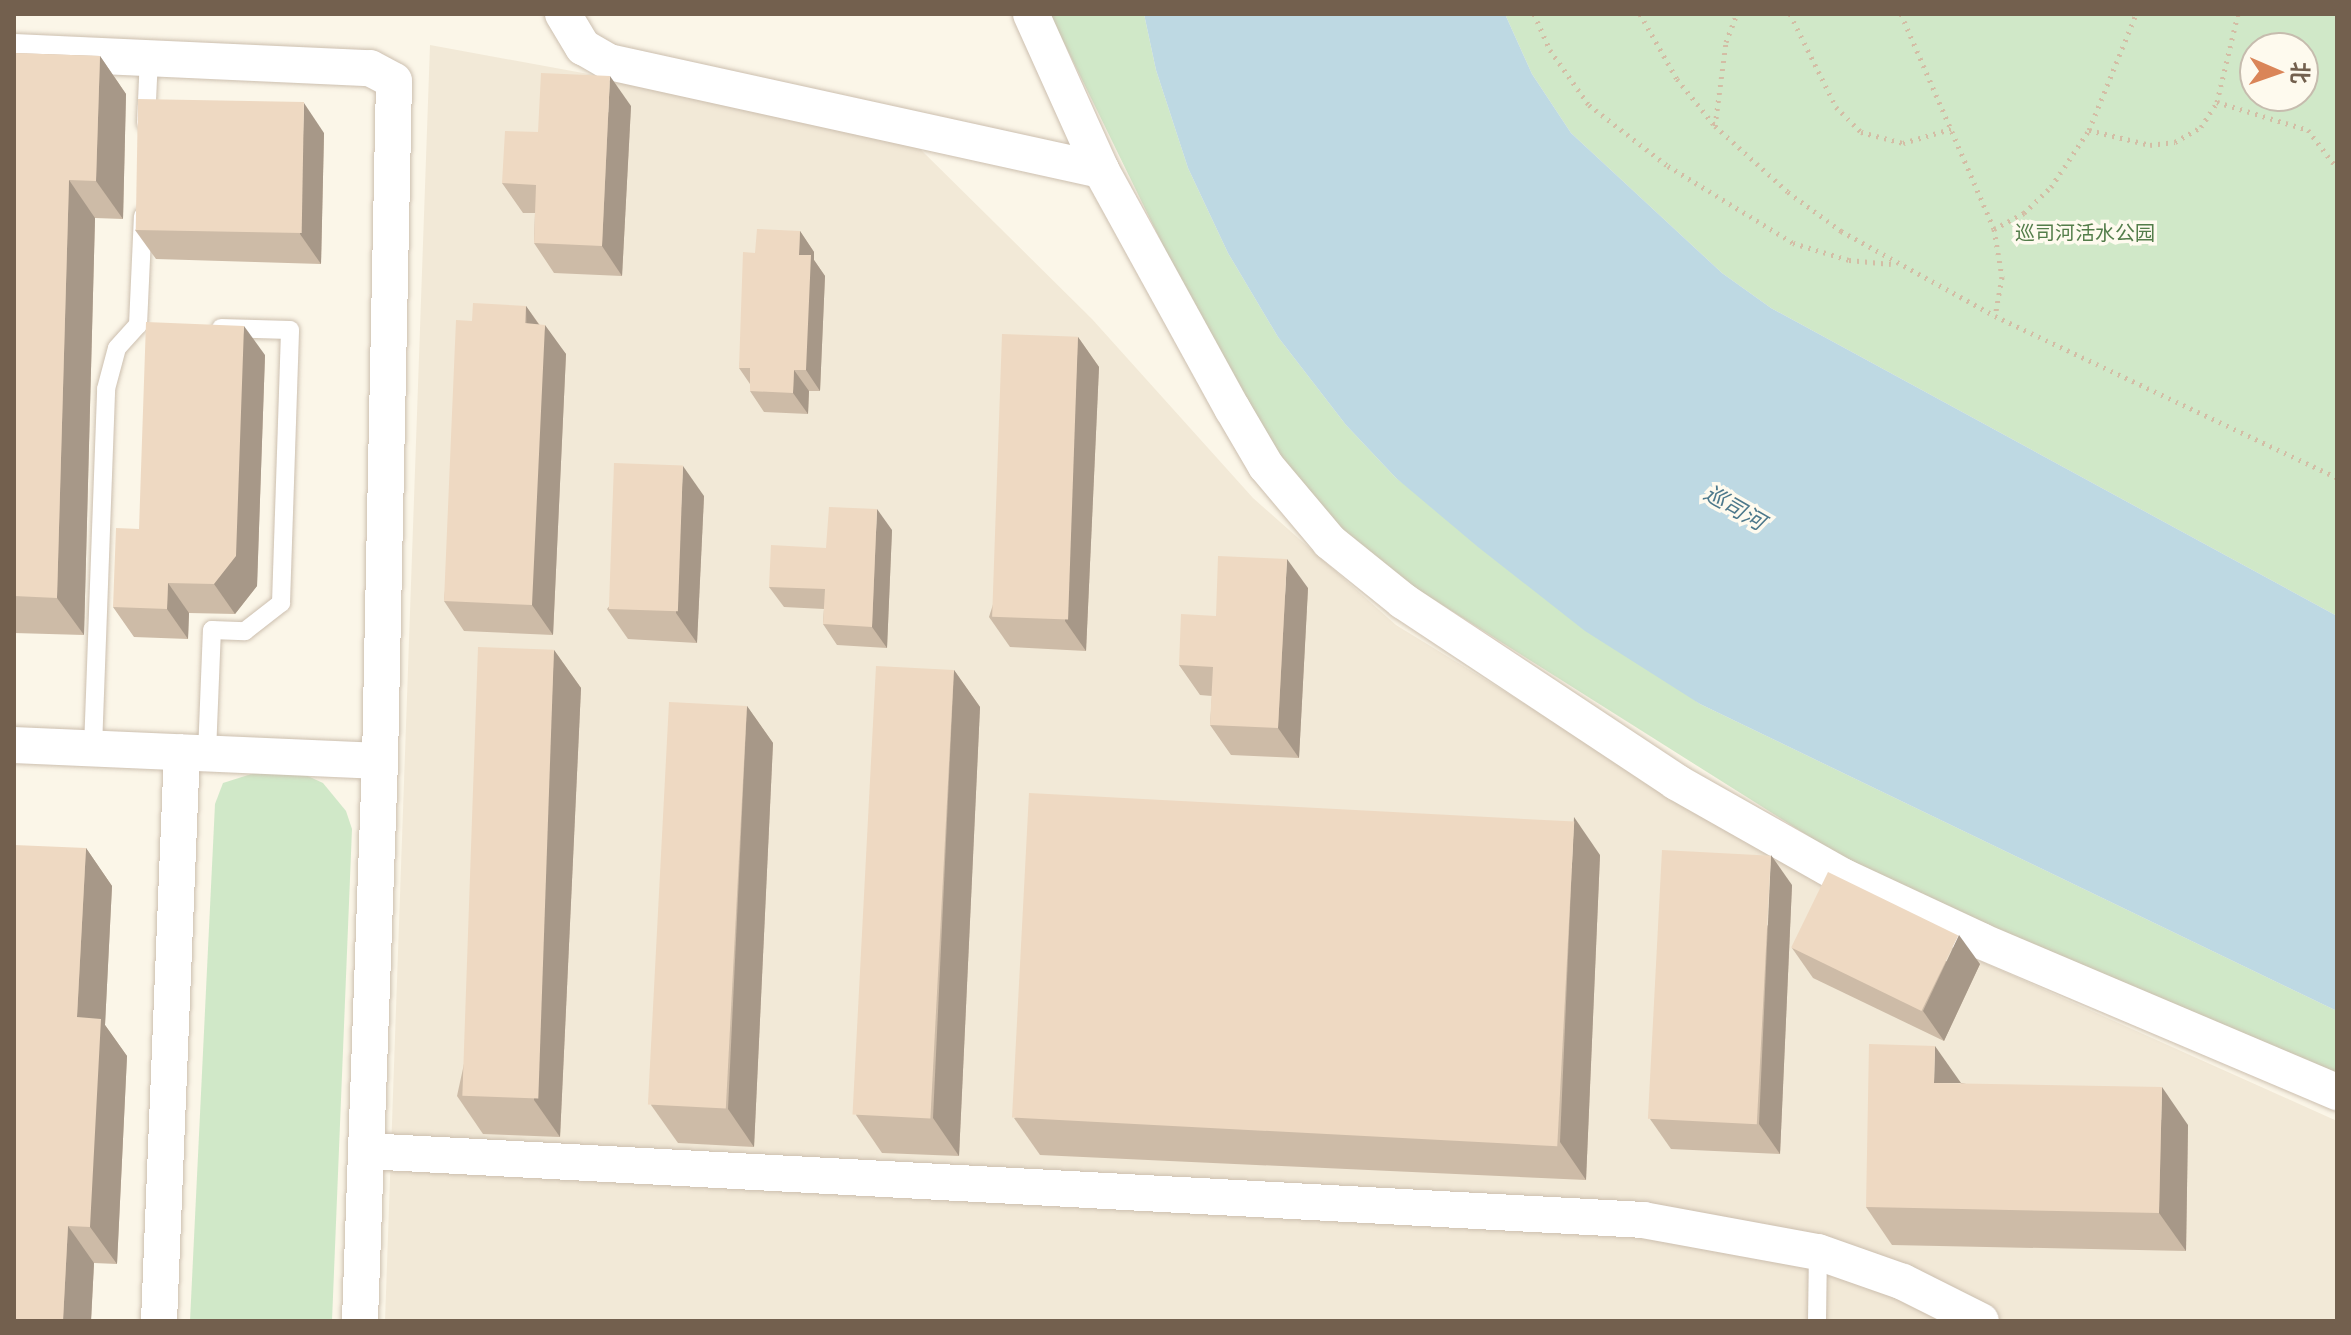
<!DOCTYPE html>
<html>
<head>
<meta charset="utf-8">
<style>
  body { margin:0 }
  #map { position:relative; width:2351px; height:1335px; overflow:hidden; background:#fbf6e8; font-family:"Noto Sans","Noto Sans SC",sans-serif }
  div>[style] { position:absolute }
  [style*='--x'] { left:calc(var(--x)*1px); top:calc(var(--y)*1px); width:calc(var(--w)*1px); rotate:calc(var(--a)*1deg) }
  .residential>* { inset:0; background:#f2e9d7 }
  .green>* { inset:0; background:#d0e8c8 }
  .water>* { inset:0; background:#bed9e3 }
  .path>* { height:5px; margin-top:-2.5px; transform-origin:0; background:repeating-linear-gradient(90deg,#d3bda5 0 2px,transparent 0 8px) }
  .roads { filter:drop-shadow(0 0 2px #ccbfaf) drop-shadow(0 0 2px #ccbfaf) }
  .service>* { height:18px; margin:-9px; padding:0 9px; transform-origin:9px; border-radius:9px; background:#fff }
  .minor>* { height:36px; margin:-18px; padding:0 18px; transform-origin:18px; border-radius:18px; background:#fff }
  .wall>* { inset:0; background:#cdbba7 }
  .shaded-wall>* { inset:0; background:#a79888 }
  .building>* { inset:0; background:#eed9c2; transform-origin:0 0 }
  span { translate:-50% -50%; white-space:nowrap; text-align:center; line-height:1.15; -webkit-text-stroke:7px #fefaee; paint-order:stroke }
  .park-label { font-size:20px; color:#537d4a }
  .water-label { font-size:22px; color:#4c788b; font-style:italic }
  .frame { position:absolute; inset:0; border:16px solid #73604e; pointer-events:none }
  .north { position:absolute; left:2239px; top:32px; width:80px; height:80px; box-sizing:border-box; background:#fefaee; border:2px solid #c6bcae; border-radius:50%; rotate:92deg; font-size:22px; font-weight:700; line-height:32px; text-align:center; color:#73604e }
  .north::after { content:''; display:block; margin:auto; width:28px; height:36px; background:#da8558; clip-path:polygon(50% 0,100% 100%,50% 72%,0 100%) }
</style>
</head>
<body>
<div id="map">
  <div class="residential">
    <div style="clip-path:polygon(430px 45px,878px 127px,915px 144px,1092px 319px,1253px 498px,1396px 625px,1849px 902px,2337px 1121px,2337px 1321px,385px 1321px)"></div>
  </div>
  <div class="green">
    <div style="clip-path:polygon(1050px 14px,1144px 14px,1156px 70px,1188px 168px,1228px 253px,1278px 337px,1346px 425px,1396px 478px,1700px 704px,2337px 1011px,2337px 1073px,1905px 890px,1829px 849px,1387px 570px,1348px 539px,1270px 442px,1178px 276px)"></div>
    <div style="clip-path:polygon(evenodd,1505px 14px,2337px 14px,2337px 616px,1771px 308px,1722px 273px,1571px 133px,1532px 74px,1505px 14px,2255px 48px,2303px 48px,2303px 96px,2255px 96px,2255px 48px)"></div>
    <div style="clip-path:polygon(264px 770px,301px 773px,323px 783px,346px 811px,352px 829px,332px 1321px,190px 1321px,215px 804px,223px 783px)"></div>
  </div>
  <div class="water">
    <div style="clip-path:polygon(1144px 14px,1505px 14px,1532px 74px,1571px 133px,1722px 273px,1771px 308px,2337px 616px,2337px 1011px,1700px 704px,1585px 631px,1478px 547px,1396px 478px,1346px 425px,1278px 337px,1228px 253px,1188px 168px,1156px 70px)"></div>
  </div>
  <div class="path">
    <div style="--x:1534;--y:14;--w:39;--a:66"></div>
    <div style="--x:1550;--y:50;--w:67;--a:54.7"></div>
    <div style="--x:1589;--y:105;--w:100;--a:37.7"></div>
    <div style="--x:1668;--y:166;--w:147;--a:31.6"></div>
    <div style="--x:1793;--y:243;--w:59;--a:16.9"></div>
    <div style="--x:1849;--y:260;--w:42;--a:5.4"></div>
    <div style="--x:1640;--y:14;--w:75;--a:60.4"></div>
    <div style="--x:1677;--y:79;--w:60;--a:51"></div>
    <div style="--x:1715;--y:126;--w:98;--a:42.1"></div>
    <div style="--x:1788;--y:192;--w:66;--a:36.3"></div>
    <div style="--x:1841;--y:231;--w:176;--a:28.9"></div>
    <div style="--x:1995;--y:316;--w:378;--a:25.3"></div>
    <div style="--x:1790;--y:14;--w:104;--a:63.7"></div>
    <div style="--x:1836;--y:107;--w:35;--a:45"></div>
    <div style="--x:1861;--y:132;--w:43;--a:14.7"></div>
    <div style="--x:1903;--y:143;--w:50;--a:-16.3"></div>
    <div style="--x:1901;--y:14;--w:234;--a:66.6"></div>
    <div style="--x:1994;--y:229;--w:49;--a:80.5"></div>
    <div style="--x:2002;--y:277;--w:40;--a:100"></div>
    <div style="--x:2217;--y:102;--w:95;--a:17.1"></div>
    <div style="--x:2308;--y:130;--w:48;--a:52.7"></div>
    <div style="--x:1715;--y:126;--w:85;--a:-82.5"></div>
    <div style="--x:1726;--y:42;--w:30;--a:-69"></div>
    <div style="--x:2089;--y:130;--w:63;--a:13.8"></div>
    <div style="--x:2150;--y:145;--w:25;--a:-7"></div>
    <div style="--x:2175;--y:142;--w:30;--a:-30"></div>
    <div style="--x:2201;--y:127;--w:30;--a:-57"></div>
    <div style="--x:2217;--y:102;--w:90;--a:-76.6"></div>
    <div style="--x:1994;--y:229;--w:34;--a:-28"></div>
    <div style="--x:2024;--y:213;--w:37;--a:-44"></div>
    <div style="--x:2051;--y:187;--w:69;--a:-56.3"></div>
    <div style="--x:2089;--y:130;--w:125;--a:-67.9"></div>
  </div>
  <div class="roads">
    <div class="service">
      <div style="--x:146;--y:123;--w:65;--a:-87.4"></div>
      <div style="--x:93;--y:748;--w:359;--a:-87.9"></div>
      <div style="--x:106;--y:389;--w:42;--a:-75"></div>
      <div style="--x:117;--y:348;--w:31;--a:-48"></div>
      <div style="--x:138;--y:325;--w:109;--a:-87.4"></div>
      <div style="--x:207;--y:753;--w:123;--a:-87.7"></div>
      <div style="--x:212;--y:630;--w:33;--a:2"></div>
      <div style="--x:245;--y:631;--w:46;--a:-37.9"></div>
      <div style="--x:281;--y:603;--w:273;--a:-88.1"></div>
      <div style="--x:290;--y:330;--w:69;--a:-178.3"></div>
      <div style="--x:1817;--y:1321;--w:69;--a:-89.2"></div>
    </div>
    <div class="minor">
      <div style="--x:563;--y:14;--w:39;--a:59"></div>
      <div style="--x:583;--y:47;--w:30;--a:30"></div>
      <div style="--x:609;--y:62;--w:504;--a:12.38"></div>
      <div style="--x:1031;--y:14;--w:171;--a:65.8"></div>
      <div style="--x:1101;--y:170;--w:272;--a:61.2"></div>
      <div style="--x:1232;--y:408;--w:67;--a:59.6"></div>
      <div style="--x:1266;--y:466;--w:99;--a:49.9"></div>
      <div style="--x:1330;--y:542;--w:94;--a:38.9"></div>
      <div style="--x:1403;--y:601;--w:328;--a:33.5"></div>
      <div style="--x:1676;--y:782;--w:193;--a:29.5"></div>
      <div style="--x:1844;--y:877;--w:151;--a:25"></div>
      <div style="--x:1981;--y:941;--w:387;--a:23"></div>
      <div style="--x:14;--y:52;--w:356;--a:2.6"></div>
      <div style="--x:370;--y:68;--w:27;--a:28"></div>
      <div style="--x:394;--y:81;--w:680;--a:91.18"></div>
      <div style="--x:380;--y:761;--w:560;--a:92.05"></div>
      <div style="--x:14;--y:745;--w:366;--a:2.5"></div>
      <div style="--x:366;--y:1151;--w:1279;--a:3.09"></div>
      <div style="--x:1643;--y:1220;--w:178;--a:10.4"></div>
      <div style="--x:1818;--y:1252;--w:90;--a:19.4"></div>
      <div style="--x:1903;--y:1282;--w:87;--a:26.6"></div>
      <div style="--x:159;--y:1321;--w:569;--a:-87.69"></div>
    </div>
  </div>
  <div class="wall">
    <div style="clip-path:polygon(14px 53px,100px 56px,126px 94px,123px 219px,95px 218px,84px 635px,14px 633px)"></div>
    <div style="clip-path:polygon(631px 106px,622px 276px,554px 273px,534px 243px,535px 213px,523px 213px,502px 183px,538px 132px)"></div>
    <div style="clip-path:polygon(324px 133px,321px 264px,156px 259px,135px 230px)"></div>
    <div style="clip-path:polygon(800px 231px,814px 252px,814px 260px,825px 276px,820px 391px,809px 391px,808px 414px,764px 412px,750px 391px,750px 384px,739px 368px,755px 253px)"></div>
    <div style="clip-path:polygon(526px 306px,539px 324px,566px 354px,553px 635px,464px 631px,444px 601px,472px 321px)"></div>
    <div style="clip-path:polygon(1078px 337px,1099px 367px,1086px 651px,1010px 647px,989px 617px)"></div>
    <div style="clip-path:polygon(265px 355px,257px 586px,235px 614px,189px 613px,188px 639px,134px 637px,113px 607px,139px 529px)"></div>
    <div style="clip-path:polygon(704px 496px,697px 643px,628px 639px,607px 609px)"></div>
    <div style="clip-path:polygon(892px 530px,887px 648px,837px 645px,823px 624px,824px 609px,784px 607px,769px 587px,826px 548px)"></div>
    <div style="clip-path:polygon(1308px 588px,1299px 758px,1231px 755px,1210px 725px,1212px 696px,1200px 695px,1179px 665px,1216px 616px)"></div>
    <div style="clip-path:polygon(554px 650px,581px 688px,560px 1137px,483px 1134px,457px 1096px)"></div>
    <div style="clip-path:polygon(954px 670px,980px 707px,959px 1156px,882px 1153px,856px 1115px)"></div>
    <div style="clip-path:polygon(747px 706px,773px 743px,754px 1147px,678px 1143px,651px 1105px)"></div>
    <div style="clip-path:polygon(86px 848px,112px 886px,105px 1025px,127px 1056px,117px 1264px,94px 1263px,91px 1321px,14px 1321px)"></div>
    <div style="clip-path:polygon(1600px 855px,1586px 1180px,1040px 1155px,1014px 1118px)"></div>
    <div style="clip-path:polygon(1792px 885px,1780px 1154px,1671px 1149px,1650px 1119px)"></div>
    <div style="clip-path:polygon(1792px 948px,1980px 964px,1944px 1041px,1813px 978px)"></div>
    <div style="clip-path:polygon(1961px 1083px,2188px 1125px,2186px 1251px,1892px 1245px,1866px 1207px)"></div>
  </div>
  <div class="shaded-wall">
    <div style="clip-path:polygon(100px 56px,126px 94px,123px 219px,96px 181px)"></div>
    <div style="clip-path:polygon(610px 76px,631px 106px,622px 276px,602px 246px)"></div>
    <div style="clip-path:polygon(304px 103px,324px 133px,321px 264px,300px 234px)"></div>
    <div style="clip-path:polygon(69px 180px,95px 218px,84px 635px,57px 598px)"></div>
    <div style="clip-path:polygon(800px 231px,814px 252px,814px 260px,825px 276px,820px 391px,806px 370px,799px 255px)"></div>
    <div style="clip-path:polygon(526px 306px,544px 332px,545px 325px,566px 354px,553px 635px,532px 605px)"></div>
    <div style="clip-path:polygon(244px 326px,265px 355px,257px 586px,235px 614px,214px 584px)"></div>
    <div style="clip-path:polygon(1078px 337px,1099px 367px,1086px 651px,1065px 621px)"></div>
    <div style="clip-path:polygon(794px 370px,809px 391px,808px 414px,793px 393px)"></div>
    <div style="clip-path:polygon(683px 466px,704px 496px,697px 643px,676px 613px)"></div>
    <div style="clip-path:polygon(877px 509px,892px 530px,887px 648px,872px 627px)"></div>
    <div style="clip-path:polygon(1287px 559px,1308px 588px,1299px 758px,1278px 728px)"></div>
    <div style="clip-path:polygon(168px 583px,189px 613px,188px 639px,167px 609px)"></div>
    <div style="clip-path:polygon(554px 650px,581px 688px,560px 1137px,534px 1100px)"></div>
    <div style="clip-path:polygon(954px 670px,980px 707px,959px 1156px,933px 1118px)"></div>
    <div style="clip-path:polygon(747px 706px,773px 743px,754px 1147px,728px 1109px)"></div>
    <div style="clip-path:polygon(1574px 817px,1600px 855px,1586px 1180px,1560px 1142px)"></div>
    <div style="clip-path:polygon(86px 848px,112px 886px,105px 1025px,127px 1056px,117px 1264px,90px 1227px,77px 1017px)"></div>
    <div style="clip-path:polygon(1771px 855px,1792px 885px,1780px 1154px,1759px 1124px)"></div>
    <div style="clip-path:polygon(1959px 935px,1980px 964px,1944px 1041px,1923px 1011px)"></div>
    <div style="clip-path:polygon(1935px 1046px,1961px 1083px,1934px 1083px)"></div>
    <div style="clip-path:polygon(2162px 1087px,2188px 1125px,2186px 1251px,2159px 1213px)"></div>
    <div style="clip-path:polygon(68px 1226px,94px 1263px,91px 1321px,63px 1321px)"></div>
  </div>
  <div class="building">
    <div style="clip-path:polygon(14px 53px,100px 56px,96px 181px,69px 180px,57px 598px,14px 596px)"></div>
    <div style="clip-path:polygon(541px 73px,610px 76px,602px 246px,534px 243px,536px 185px,502px 183px,505px 131px,538px 132px)"></div>
    <div style="left:138px;top:99px;width:166px;height:131px;rotate:1deg"></div>
    <div style="clip-path:polygon(757px 229px,800px 231px,799px 255px,811px 255px,806px 370px,794px 370px,793px 393px,750px 391px,750px 368px,739px 368px,743px 252px,755px 253px)"></div>
    <div style="clip-path:polygon(473px 303px,526px 306px,525px 323px,545px 325px,532px 605px,444px 601px,456px 320px,472px 321px)"></div>
    <div style="clip-path:polygon(146px 322px,244px 326px,236px 556px,214px 584px,168px 583px,167px 609px,113px 607px,116px 528px,139px 529px)"></div>
    <div style="left:1002px;top:334px;width:76px;height:283px;rotate:2deg"></div>
    <div style="left:614px;top:463px;width:69px;height:146px;rotate:2deg"></div>
    <div style="clip-path:polygon(829px 507px,877px 509px,872px 627px,823px 624px,825px 589px,769px 587px,771px 545px,826px 548px)"></div>
    <div style="clip-path:polygon(1218px 556px,1287px 559px,1278px 728px,1210px 725px,1213px 667px,1179px 665px,1181px 614px,1216px 616px)"></div>
    <div style="left:478px;top:647px;width:76px;height:449px;rotate:2deg"></div>
    <div style="left:876px;top:666px;width:78px;height:449px;rotate:3deg"></div>
    <div style="left:669px;top:702px;width:78px;height:403px;rotate:3deg"></div>
    <div style="left:1029px;top:793px;width:546px;height:325px;rotate:3deg"></div>
    <div style="clip-path:polygon(14px 845px,86px 848px,77px 1017px,101px 1019px,90px 1227px,68px 1226px,63px 1321px,14px 1321px)"></div>
    <div style="left:1662px;top:850px;width:109px;height:269px;rotate:3deg"></div>
    <div style="left:1828px;top:872px;width:145px;height:84px;rotate:26deg"></div>
    <div style="clip-path:polygon(1869px 1044px,1935px 1046px,1934px 1083px,2162px 1087px,2159px 1213px,1866px 1207px)"></div>
  </div>
  <div class="park-label">
    <span style="left:2085px;top:232px">巡司河活水公园</span>
  </div>
  <div class="water-label">
    <span style="left:1735px;top:507px;rotate:30deg">巡司河</span>
  </div>
  <div class="frame"></div>
  <div class="north">北</div>
</div>
</body>
</html>
